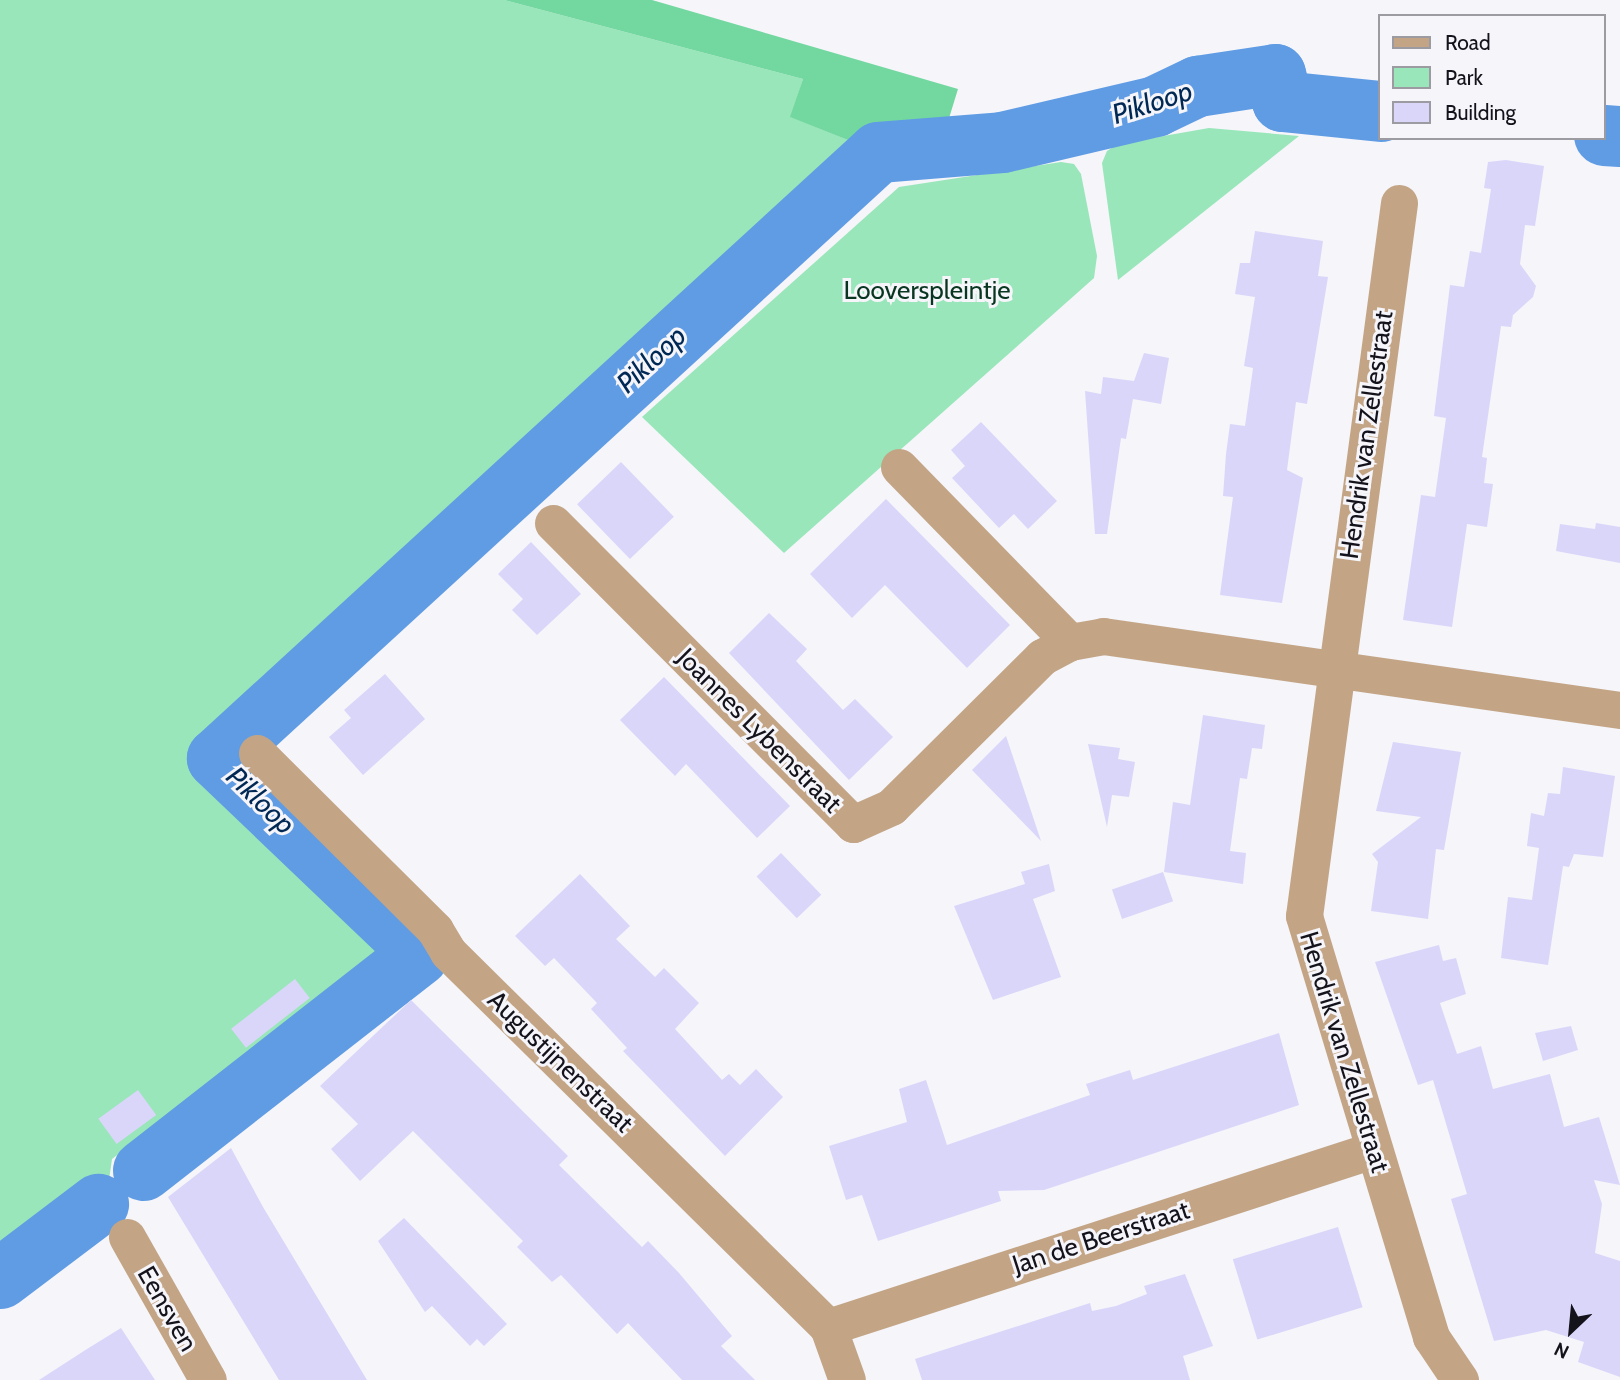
<!DOCTYPE html>
<html>
<head>
<meta charset="utf-8">
<style>
  body { margin:0 }
  #map { position:relative; width:1620px; height:1380px; overflow:hidden; background:#f5f5fa; font-family:Cabin,sans-serif }
  div>[style] { position:absolute }
  [style*='--x'] { left:calc(var(--x)*1px); top:calc(var(--y)*1px); width:calc(var(--w)*1px); rotate:calc(var(--a)*1deg) }
  .green>* { inset:0; background:#98e6b9 }
  .forest>* { inset:0; background:#73d7a0 }
  .river>* { height:61px; margin:-30.5px; padding:0 30.5px; transform-origin:30.5px; border-radius:30.5px; background:#609ce4 }
  .building>* { inset:0; background:#dad6fa; transform-origin:0 0 }
  .street>* { height:37px; margin:-18.5px; padding:0 18.5px; transform-origin:18.5px; border-radius:18.5px; background:#c3a586 }
  span { translate:-50% -50%; white-space:nowrap; text-align:center; line-height:1.15; -webkit-text-stroke:6px #f5f5fa; paint-order:stroke }
  .park-label { font-size:26px; color:#093620 }
  .street-label { font-size:26px; color:#14131c }
  .water-label { font-size:28px; color:#002854; font-style:italic }
  .legend { position:absolute; left:1378px; top:14px; width:228px; height:126px; box-sizing:border-box; background:#f5f5fa; border:2px solid #9b9ba1; margin:0; padding:9px 12px; list-style:none; font-size:21px; color:#14131c }
  .legend li { display:flex; align-items:center; gap:14px; height:35px }
  .legend b { width:35px; border:2px solid #9b9ba1 }
  .north { position:absolute; left:1536px; top:1296px; width:70px; height:70px; -webkit-text-stroke:5px #f5f5fa; paint-order:stroke; rotate:206deg; font-size:19px; font-weight:700; line-height:28px; text-align:center; color:#14131c }
  .north::after { content:''; display:block; margin:auto; width:24px; height:32px; background:#14131c; clip-path:polygon(50% 0,100% 100%,50% 72%,0 100%) }
</style>
</head>
<body>
<div id="map">
  <div class="green">
    <div style="clip-path:polygon(0 0,504px 0,803px 79px,791px 117px,878px 152px,218px 744px,408px 931px,112px 1159px,108px 1187px,0 1270px)"></div>
    <div style="clip-path:polygon(1209px 128px,1299px 136px,1118px 280px,1102px 163px,1107px 151px,1118px 144px)"></div>
    <div style="clip-path:polygon(1061px 162px,1074px 164px,1081px 174px,1097px 256px,1094px 278px,784px 553px,642px 417px,899px 187px)"></div>
  </div>
  <div class="forest">
    <div style="clip-path:polygon(504px 0,652px 0,958px 89px,942px 141px,878px 152px,790px 117px,803px 79px)"></div>
  </div>
  <div class="river">
    <div style="--x:1604;--y:135;--w:16;--a:4"></div>
    <div style="--x:399;--y:932;--w:252;--a:-136.3"></div>
    <div style="--x:217;--y:758;--w:897;--a:-42.51"></div>
    <div style="--x:878;--y:152;--w:124;--a:-4.6"></div>
    <div style="--x:1002;--y:142;--w:157;--a:-13.2"></div>
    <div style="--x:1155;--y:106;--w:47;--a:-25.5"></div>
    <div style="--x:1197;--y:86;--w:79;--a:-8.7"></div>
    <div style="--x:1275;--y:74;--w:28;--a:75"></div>
    <div style="--x:1282;--y:101;--w:99;--a:5.8"></div>
    <div style="--x:143;--y:1170;--w:349;--a:-38"></div>
    <div style="--x:0;--y:1278;--w:123;--a:-37.1"></div>
  </div>
  <div class="building">
    <div style="clip-path:polygon(1506px 160px,1544px 166px,1535px 226px,1525px 225px,1520px 264px,1536px 286px,1533px 297px,1513px 315px,1511px 327px,1501px 326px,1482px 457px,1487px 458px,1484px 483px,1493px 484px,1487px 527px,1467px 524px,1452px 627px,1403px 620px,1421px 495px,1435px 497px,1446px 418px,1434px 416px,1450px 285px,1464px 287px,1470px 251px,1481px 253px,1491px 189px,1484px 188px,1488px 162px)"></div>
    <div style="clip-path:polygon(1255px 231px,1323px 241px,1318px 276px,1328px 277px,1307px 404px,1296px 402px,1287px 470px,1303px 478px,1282px 603px,1220px 595px,1233px 497px,1223px 496px,1226px 454px,1230px 424px,1245px 426px,1253px 368px,1244px 366px,1255px 297px,1235px 294px,1240px 263px,1250px 263px)"></div>
    <div style="clip-path:polygon(1144px 353px,1169px 358px,1161px 404px,1133px 399px,1126px 439px,1121px 438px,1107px 534px,1095px 534px,1085px 391px,1101px 394px,1103px 377px,1134px 381px)"></div>
    <div style="clip-path:polygon(981px 422px,1057px 501px,1028px 529px,1014px 514px,999px 528px,952px 478px,965px 466px,951px 450px)"></div>
    <div style="left:621px;top:462px;width:76px;height:61px;rotate:46deg"></div>
    <div style="clip-path:polygon(886px 499px,1010px 625px,967px 668px,885px 585px,852px 618px,810px 574px)"></div>
    <div style="clip-path:polygon(1596px 523px,1620px 527px,1620px 563px,1556px 551px,1560px 524px,1595px 529px)"></div>
    <div style="clip-path:polygon(531px 542px,581px 594px,537px 635px,512px 610px,523px 599px,498px 574px)"></div>
    <div style="clip-path:polygon(769px 613px,807px 649px,796px 661px,843px 710px,855px 699px,893px 737px,849px 780px,729px 653px)"></div>
    <div style="clip-path:polygon(385px 674px,425px 719px,363px 775px,329px 737px,351px 718px,344px 710px)"></div>
    <div style="clip-path:polygon(664px 677px,790px 806px,757px 838px,686px 764px,675px 776px,620px 720px)"></div>
    <div style="clip-path:polygon(1203px 715px,1265px 725px,1262px 749px,1252px 748px,1247px 779px,1240px 778px,1230px 851px,1246px 853px,1243px 884px,1164px 872px,1173px 802px,1190px 805px)"></div>
    <div style="clip-path:polygon(1006px 736px,1041px 841px,972px 770px)"></div>
    <div style="clip-path:polygon(1393px 742px,1461px 752px,1444px 850px,1436px 849px,1428px 919px,1371px 911px,1378px 862px,1372px 854px,1421px 817px,1376px 811px)"></div>
    <div style="clip-path:polygon(1088px 744px,1120px 748px,1118px 759px,1135px 762px,1129px 797px,1112px 795px,1107px 827px)"></div>
    <div style="clip-path:polygon(1563px 767px,1615px 776px,1603px 857px,1574px 854px,1569px 867px,1563px 866px,1548px 965px,1501px 958px,1508px 897px,1532px 900px,1539px 848px,1527px 846px,1531px 813px,1544px 816px,1548px 793px,1560px 794px)"></div>
    <div style="left:781px;top:853px;width:58px;height:34px;rotate:46deg"></div>
    <div style="clip-path:polygon(1049px 864px,1055px 891px,1033px 899px,1061px 977px,993px 1000px,954px 906px,1025px 884px,1021px 872px)"></div>
    <div style="left:1163px;top:872px;width:31px;height:54px;rotate:71deg"></div>
    <div style="clip-path:polygon(580px 874px,630px 926px,616px 939px,655px 977px,664px 968px,699px 1003px,675px 1029px,722px 1080px,729px 1074px,740px 1085px,756px 1069px,783px 1097px,725px 1156px,623px 1051px,627px 1048px,591px 1009px,597px 1003px,554px 958px,545px 966px,515px 936px)"></div>
    <div style="clip-path:polygon(1439px 945px,1443px 961px,1456px 958px,1466px 994px,1440px 1003px,1457px 1054px,1481px 1046px,1493px 1089px,1550px 1074px,1564px 1127px,1599px 1117px,1620px 1185px,1594px 1180px,1602px 1204px,1595px 1253px,1620px 1261px,1620px 1377px,1578px 1362px,1584px 1342px,1546px 1330px,1494px 1341px,1451px 1199px,1467px 1194px,1433px 1080px,1418px 1085px,1375px 962px)"></div>
    <div style="left:295px;top:979px;width:24px;height:81px;rotate:52deg"></div>
    <div style="clip-path:polygon(411px 1000px,568px 1156px,559px 1165px,642px 1247px,648px 1241px,679px 1273px,732px 1336px,721px 1346px,755px 1380px,682px 1380px,628px 1323px,617px 1334px,561px 1275px,552px 1282px,517px 1247px,523px 1241px,413px 1131px,360px 1181px,331px 1149px,358px 1124px,320px 1086px)"></div>
    <div style="clip-path:polygon(1571px 1026px,1578px 1050px,1543px 1061px,1535px 1033px)"></div>
    <div style="clip-path:polygon(1279px 1033px,1299px 1105px,1044px 1190px,998px 1191px,1001px 1201px,878px 1241px,862px 1195px,846px 1200px,829px 1146px,907px 1122px,899px 1089px,926px 1080px,947px 1145px,1090px 1095px,1086px 1084px,1130px 1070px,1133px 1080px)"></div>
    <div style="left:138px;top:1090px;width:31px;height:49px;rotate:54deg"></div>
    <div style="clip-path:polygon(231px 1148px,263px 1207px,367px 1380px,279px 1380px,168px 1197px)"></div>
    <div style="clip-path:polygon(404px 1218px,507px 1324px,484px 1346px,477px 1339px,470px 1346px,432px 1306px,425px 1312px,378px 1241px)"></div>
    <div style="left:1338px;top:1227px;width:84px;height:110px;rotate:73deg"></div>
    <div style="clip-path:polygon(1185px 1274px,1213px 1346px,1183px 1356px,1190px 1380px,922px 1380px,915px 1359px,1090px 1303px,1092px 1311px,1116px 1306px,1147px 1294px,1144px 1286px)"></div>
    <div style="clip-path:polygon(121px 1328px,155px 1380px,39px 1380px,87px 1349px)"></div>
  </div>
  <div class="street">
    <div style="--x:1399;--y:203;--w:719;--a:97.59"></div>
    <div style="--x:1304;--y:916;--w:440;--a:73.2"></div>
    <div style="--x:1431;--y:1337;--w:52;--a:56"></div>
    <div style="--x:899;--y:467;--w:245;--a:45.7"></div>
    <div style="--x:1070;--y:642;--w:34;--a:-10"></div>
    <div style="--x:1103;--y:636;--w:522;--a:8.15"></div>
    <div style="--x:553;--y:523;--w:425;--a:45.1"></div>
    <div style="--x:853;--y:824;--w:42;--a:-24.1"></div>
    <div style="--x:891;--y:807;--w:213;--a:-44.8"></div>
    <div style="--x:1042;--y:657;--w:32;--a:-28"></div>
    <div style="--x:257;--y:753;--w:251;--a:44.8"></div>
    <div style="--x:435;--y:930;--w:26;--a:59"></div>
    <div style="--x:448;--y:952;--w:534;--a:44.62"></div>
    <div style="--x:828;--y:1327;--w:56;--a:70.3"></div>
    <div style="--x:127;--y:1237;--w:164;--a:60.5"></div>
    <div style="--x:828;--y:1327;--w:573;--a:-17.99"></div>
  </div>
  <div class="park-label">
    <span style="left:927px;top:291px">Looverspleintje</span>
  </div>
  <div class="street-label">
    <span style="left:1367px;top:435px;rotate:-82deg">Hendrik van Zellestraat</span>
    <span style="left:759px;top:731px;rotate:45deg">Joannes Lybenstraat</span>
    <span style="left:1344px;top:1052px;rotate:73deg">Hendrik van Zellestraat</span>
    <span style="left:560px;top:1062px;rotate:44deg">Augustijnenstraat</span>
    <span style="left:1101px;top:1238px;rotate:-18deg">Jan de Beerstraat</span>
    <span style="left:167px;top:1309px;rotate:60deg">Eensven</span>
  </div>
  <div class="water-label">
    <span style="left:1152px;top:102px;rotate:-18deg">Pikloop</span>
    <span style="left:651px;top:359px;rotate:-43deg">Pikloop</span>
    <span style="left:261px;top:800px;rotate:44deg">Pikloop</span>
  </div>
  <ul class="legend">
  <li><b style="height:9px;background:#c3a586"></b>Road</li>
  <li><b style="height:19px;background:#98e6b9"></b>Park</li>
  <li><b style="height:19px;background:#dad6fa"></b>Building</li>
  </ul>
  <div class="north">N</div>
</div>
</body>
</html>
